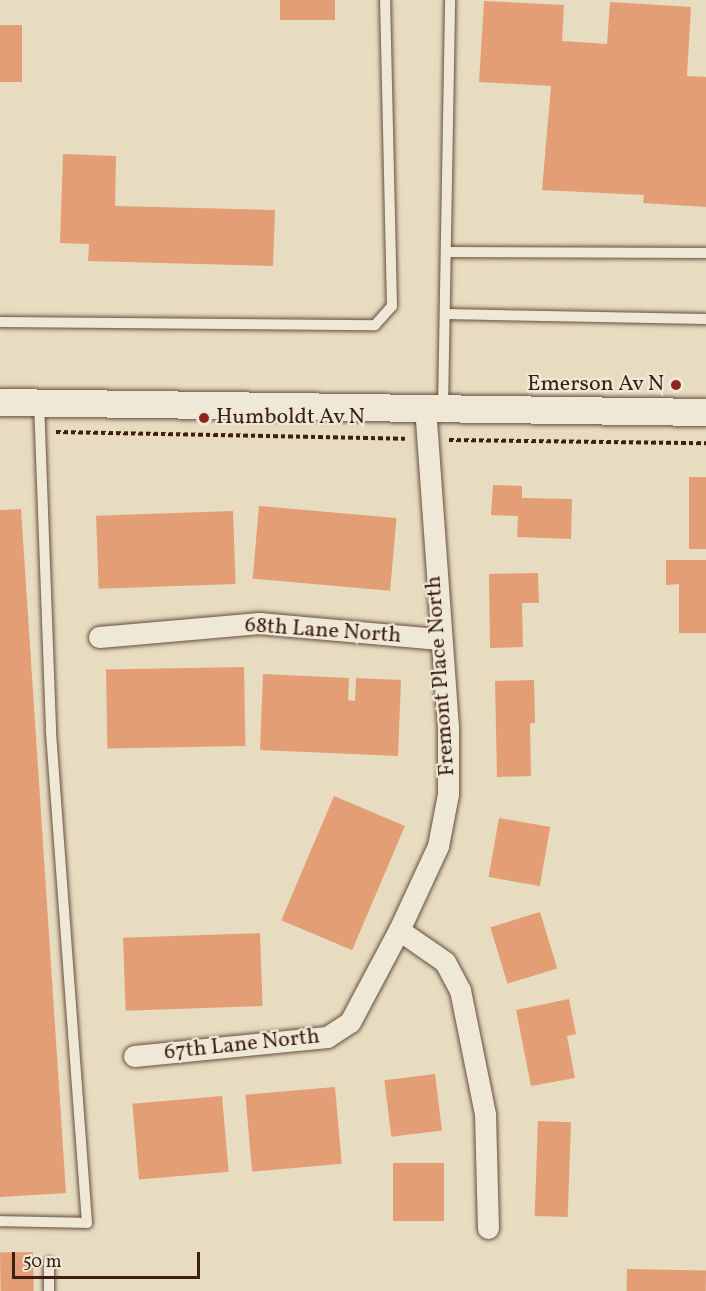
<!DOCTYPE html>
<html>
<head>
<meta charset="utf-8">
<style>
  body { margin:0 }
  #map { position:relative; width:706px; height:1291px; overflow:hidden; background:#e7dbc0; font-family:Vollkorn,serif }
  div>[style] { position:absolute }
  [style*='--x'] { left:calc(var(--x)*1px); top:calc(var(--y)*1px); width:calc(var(--w)*1px); rotate:calc(var(--a)*1deg) }
  .building>* { inset:0; background:#e39e76; transform-origin:0 0 }
  .path>* { height:4px; margin-top:-2px; transform-origin:0; background:repeating-linear-gradient(90deg,#3e1f11 0 4.5px,transparent 0 7.5px) }
  .roads { filter:drop-shadow(0 0 2px #684e3d) drop-shadow(0 0 2px #684e3d) }
  .service>* { height:10px; margin:-5px; padding:0 5px; transform-origin:5px; border-radius:5px; background:#efe8d6 }
  .minor>* { height:21px; margin:-10.5px; padding:0 10.5px; transform-origin:10.5px; border-radius:10.5px; background:#efe8d6 }
  .tertiary>* { height:27px; margin:-13.5px; padding:0 13.5px; transform-origin:13.5px; border-radius:13.5px; background:#efe8d6 }
  .dots>* { width:16px; height:16px; translate:-50% -50%; box-sizing:border-box; border:3px solid #efe8d6; border-radius:50% }
  span { translate:-50% -50%; white-space:nowrap; text-align:center; line-height:1.15; -webkit-text-stroke:4.5px #efe8d6; paint-order:stroke }
  .poi-label { font-size:22px; color:#3e1f11 }
  .right { translate:-100% -50%; text-align:right }
  .left { translate:0 -50%; text-align:left }
  .street-label { font-size:22px; color:#3e1f11 }
  .scale { position:absolute; left:12px; top:1252px; width:188px; height:27px; box-sizing:border-box; border:3px solid #3e1f11; border-top:0; padding-left:8px; font-size:18px; line-height:21px; white-space:nowrap; color:#3e1f11; -webkit-text-stroke:4px #efe8d6; paint-order:stroke }
</style>
</head>
<body>
<div id="map">
  <div class="building">
    <div style="left:280px;top:0;width:55px;height:20px"></div>
    <div style="clip-path:polygon(484px 1px,564px 5px,562px 41px,607px 44px,610px 2px,691px 7px,687px 76px,706px 77px,706px 207px,643px 203px,644px 195px,542px 190px,551px 86px,479px 82px)"></div>
    <div style="left:0;top:25px;width:22px;height:57px"></div>
    <div style="clip-path:polygon(63px 154px,116px 156px,115px 206px,275px 210px,273px 266px,88px 261px,89px 244px,60px 243px)"></div>
    <div style="left:689px;top:477px;width:17px;height:72px"></div>
    <div style="clip-path:polygon(493px 485px,522px 486px,522px 498px,572px 499px,571px 539px,517px 537px,518px 516px,491px 515px)"></div>
    <div style="left:259px;top:506px;width:138px;height:73px;rotate:5deg"></div>
    <div style="clip-path:polygon(21px 509px,66px 1193px,0 1197px,0 510px)"></div>
    <div style="left:233px;top:511px;width:73px;height:137px;rotate:88deg"></div>
    <div style="clip-path:polygon(666px 560px,706px 560px,706px 633px,679px 633px,679px 584px,666px 585px)"></div>
    <div style="clip-path:polygon(538px 573px,539px 603px,522px 603px,523px 647px,490px 648px,489px 574px)"></div>
    <div style="left:244px;top:667px;width:79px;height:138px;rotate:89deg"></div>
    <div style="clip-path:polygon(263px 674px,349px 678px,348px 700px,355px 701px,356px 678px,401px 680px,398px 756px,260px 750px)"></div>
    <div style="clip-path:polygon(534px 680px,535px 723px,530px 723px,531px 776px,497px 777px,495px 681px)"></div>
    <div style="left:334px;top:796px;width:77px;height:135px;rotate:23deg"></div>
    <div style="left:499px;top:818px;width:52px;height:60px;rotate:10deg"></div>
    <div style="left:540px;top:912px;width:59px;height:52px;rotate:73deg"></div>
    <div style="left:260px;top:933px;width:73px;height:137px;rotate:88deg"></div>
    <div style="clip-path:polygon(569px 999px,576px 1034px,567px 1036px,575px 1078px,531px 1086px,516px 1010px)"></div>
    <div style="left:435px;top:1074px;width:57px;height:51px;rotate:83deg"></div>
    <div style="left:335px;top:1087px;width:77px;height:90px;rotate:85deg"></div>
    <div style="left:222px;top:1096px;width:76px;height:90px;rotate:85deg"></div>
    <div style="left:538px;top:1121px;width:33px;height:95px;rotate:2deg"></div>
    <div style="left:393px;top:1163px;width:51px;height:58px"></div>
    <div style="left:33px;top:1252px;width:39px;height:33px;rotate:89deg"></div>
    <div style="left:627px;top:1269px;width:79px;height:22px;rotate:1deg"></div>
  </div>
  <div class="path">
    <div style="--x:56;--y:432;--w:349;--a:1.1"></div>
    <div style="--x:449;--y:440;--w:257;--a:0.7"></div>
  </div>
  <div class="roads">
    <div class="service">
      <div style="--x:446;--y:252;--w:260;--a:0.2"></div>
      <div style="--x:445;--y:314;--w:261;--a:1.1"></div>
      <div style="--x:0;--y:322;--w:375;--a:0.5"></div>
      <div style="--x:375;--y:325;--w:25;--a:-48"></div>
      <div style="--x:392;--y:306;--w:306;--a:-91.3"></div>
      <div style="--x:443;--y:408;--w:408;--a:-89"></div>
      <div style="--x:0;--y:1221;--w:87;--a:1.3"></div>
      <div style="--x:87;--y:1223;--w:495;--a:-94.2"></div>
      <div style="--x:51;--y:729;--w:326;--a:-92.1"></div>
      <div style="--x:49;--y:1263;--w:28;--a:90"></div>
    </div>
    <div class="minor">
      <div style="--x:99;--y:637;--w:161;--a:-5"></div>
      <div style="--x:259;--y:623;--w:181;--a:5.1"></div>
      <div style="--x:399;--y:930;--w:56;--a:34.8"></div>
      <div style="--x:445;--y:962;--w:32;--a:62"></div>
      <div style="--x:460;--y:990;--w:126;--a:78.6"></div>
      <div style="--x:485;--y:1114;--w:114;--a:88.5"></div>
      <div style="--x:134;--y:1056;--w:194;--a:-5.6"></div>
      <div style="--x:327;--y:1037;--w:27;--a:-33"></div>
      <div style="--x:350;--y:1022;--w:104;--a:-62"></div>
      <div style="--x:399;--y:930;--w:93;--a:-65.1"></div>
      <div style="--x:438;--y:846;--w:53;--a:-79.1"></div>
      <div style="--x:448;--y:794;--w:67;--a:-90"></div>
      <div style="--x:448;--y:727;--w:320;--a:-94.1"></div>
    </div>
    <div class="tertiary">
      <div style="--x:0;--y:402;--w:706;--a:0.81"></div>
    </div>
  </div>
  <div class="dots">
    <div style="left:676px;top:385px;background:#8f2418"></div>
    <div style="left:204px;top:418px;background:#8f2418"></div>
  </div>
  <div class="poi-label">
    <span class="right" style="left:664px;top:385px">Emerson Av N</span>
    <span class="left" style="left:216px;top:418px">Humboldt Av N</span>
  </div>
  <div class="street-label">
    <span style="left:323px;top:631px;rotate:4deg">68th Lane North</span>
    <span style="left:441px;top:676px;rotate:-94deg">Fremont Place North</span>
    <span style="left:242px;top:1045px;rotate:-6deg">67th Lane North</span>
  </div>
  <div class="scale">50 m</div>
</div>
</body>
</html>
